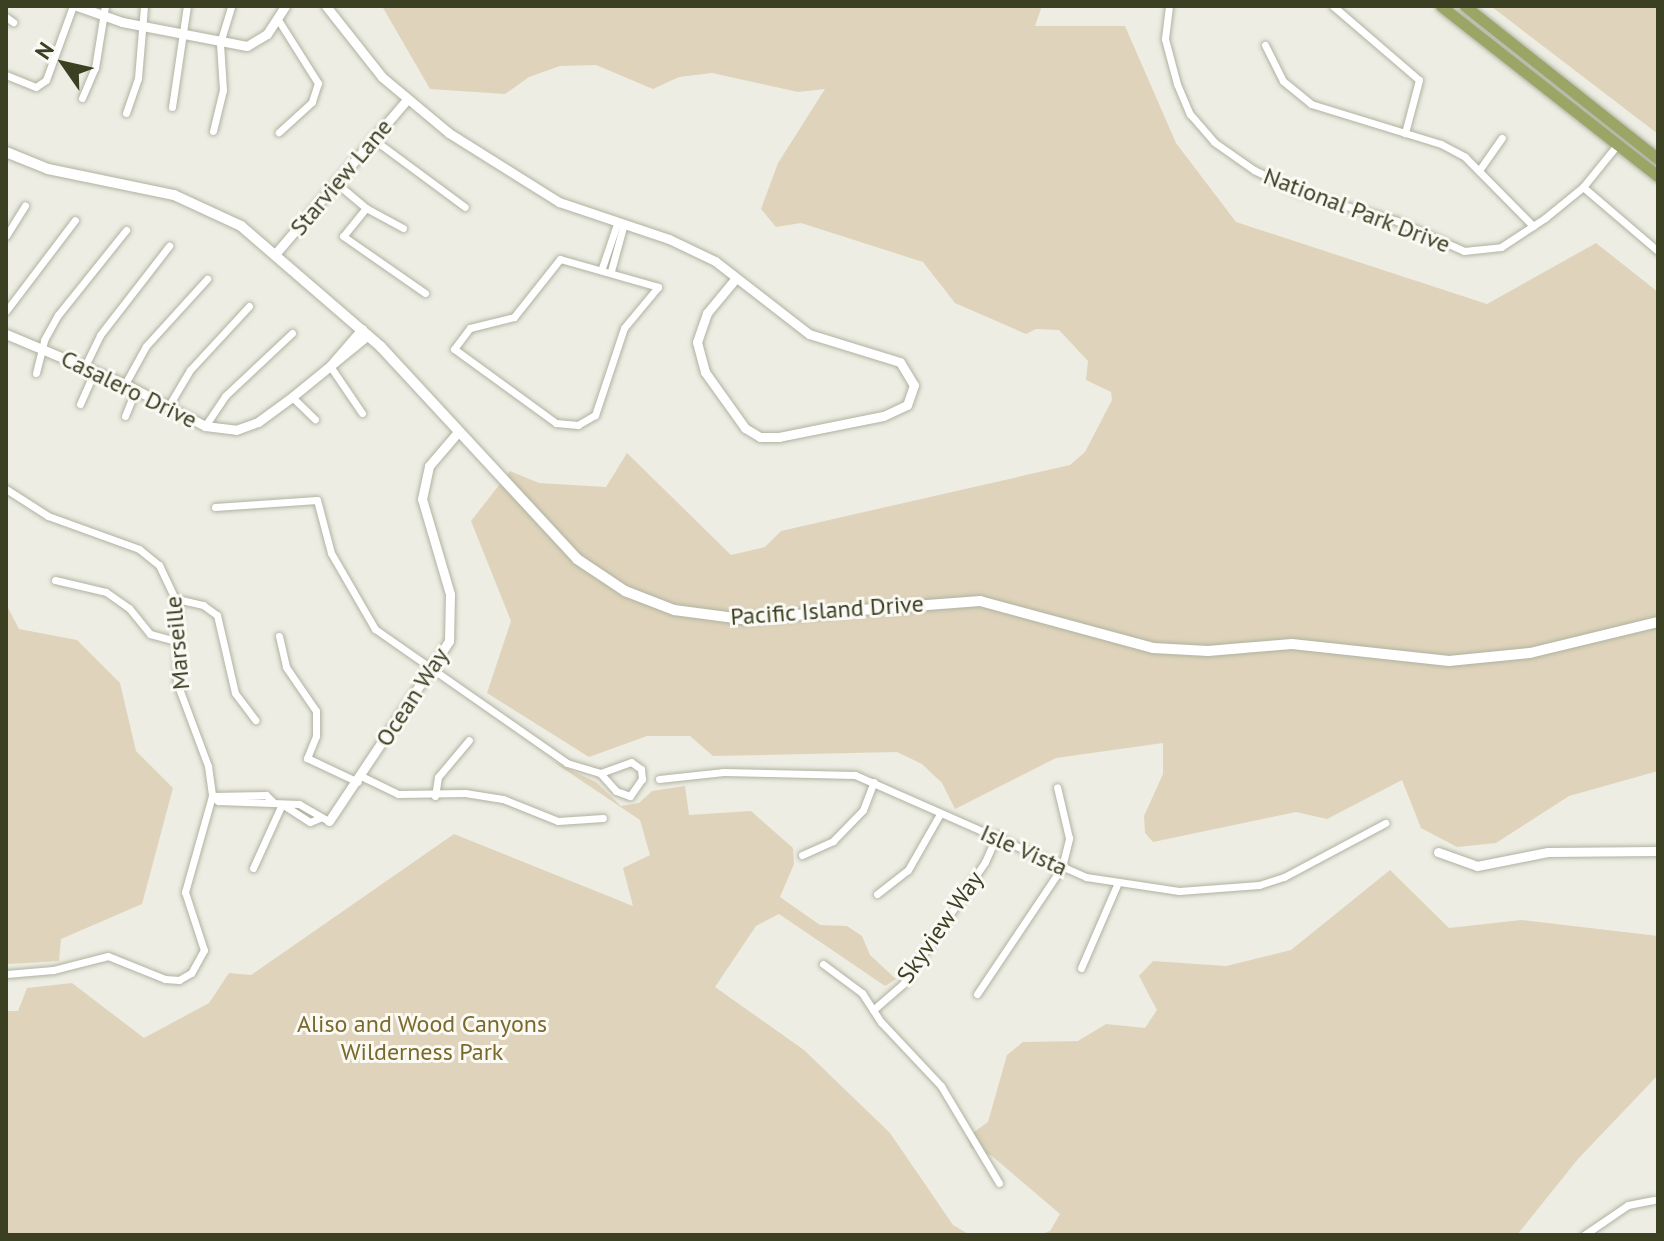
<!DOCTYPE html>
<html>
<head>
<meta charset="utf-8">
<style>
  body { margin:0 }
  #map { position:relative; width:1664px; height:1241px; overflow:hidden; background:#edede3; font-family:"PT Sans",sans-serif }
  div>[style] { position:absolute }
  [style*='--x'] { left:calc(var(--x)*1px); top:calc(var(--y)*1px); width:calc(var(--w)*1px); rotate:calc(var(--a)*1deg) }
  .green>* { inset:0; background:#dfd4bb }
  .roads { filter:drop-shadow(0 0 2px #b0b2a1) drop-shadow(0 0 2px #b0b2a1) }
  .minor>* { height:7px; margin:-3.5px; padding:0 3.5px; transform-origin:3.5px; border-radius:3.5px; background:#fff }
  .tertiary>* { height:9px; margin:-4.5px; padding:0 4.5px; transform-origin:4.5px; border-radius:4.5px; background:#fff }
  .secondary>* { height:10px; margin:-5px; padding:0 5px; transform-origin:5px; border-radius:5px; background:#fff }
  .primary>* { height:11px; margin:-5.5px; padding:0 5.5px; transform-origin:5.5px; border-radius:5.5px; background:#9ba565 }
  span { translate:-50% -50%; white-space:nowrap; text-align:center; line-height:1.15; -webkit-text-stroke:6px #faf9f4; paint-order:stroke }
  .street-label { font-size:24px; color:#3b4022 }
  .park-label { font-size:24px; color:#79692a }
  .frame { position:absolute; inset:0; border:8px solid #3b4022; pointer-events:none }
  .north { position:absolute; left:24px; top:24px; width:80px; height:80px; -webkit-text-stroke:6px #faf9f4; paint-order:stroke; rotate:304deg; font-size:22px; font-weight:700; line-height:32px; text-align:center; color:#3b4022 }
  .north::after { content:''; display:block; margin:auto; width:28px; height:36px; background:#3b4022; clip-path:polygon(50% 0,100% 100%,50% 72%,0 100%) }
</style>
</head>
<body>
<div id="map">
  <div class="green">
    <div style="clip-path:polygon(382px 6px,1042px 6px,1035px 26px,1125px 26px,1176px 143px,1236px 222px,1487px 304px,1596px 243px,1658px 292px,1658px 771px,1569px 796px,1496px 843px,1457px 847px,1421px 828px,1402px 780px,1327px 819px,1296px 812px,1153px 842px,1145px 833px,1144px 816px,1163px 774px,1163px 743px,1056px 758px,955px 809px,942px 783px,922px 764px,897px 752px,713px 756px,690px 736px,647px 736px,589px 757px,487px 693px,511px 621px,471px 521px,510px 471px,539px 483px,606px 487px,627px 453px,731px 555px,765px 547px,781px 531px,1070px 465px,1085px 452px,1112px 400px,1111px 392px,1086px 380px,1088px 361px,1059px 330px,1036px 329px,1026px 334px,955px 303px,923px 262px,801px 223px,776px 227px,761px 209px,778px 163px,825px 89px,798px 92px,712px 73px,679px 77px,653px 89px,596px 65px,560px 66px,529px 77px,505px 94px,430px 89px)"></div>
    <div style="clip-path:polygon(1491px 6px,1658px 6px,1658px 134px,1496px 10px)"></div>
    <div style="clip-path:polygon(6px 604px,19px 629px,77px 640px,120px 683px,136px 751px,173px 788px,142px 904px,61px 939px,59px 961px,8px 964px)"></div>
    <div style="clip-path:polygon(552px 761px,596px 782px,621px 806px,639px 803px,652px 791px,685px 786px,689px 815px,751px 811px,793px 848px,794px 864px,780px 897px,820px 925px,847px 926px,862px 936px,870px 955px,896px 979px,885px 986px,779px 914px,756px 926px,715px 987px,804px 1050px,890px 1133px,953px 1225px,970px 1235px,6px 1235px,6px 1011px,18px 1011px,27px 988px,72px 983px,144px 1038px,209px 1003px,229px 973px,251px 975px,454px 834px,633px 906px,623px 868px,650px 855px,640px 820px)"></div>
    <div style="clip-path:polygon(1390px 870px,1449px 928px,1521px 920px,1658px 936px,1658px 1075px,1578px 1159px,1517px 1235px,1039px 1235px,1050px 1231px,1060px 1214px,992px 1156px,971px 1148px,967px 1137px,988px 1122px,1007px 1055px,1023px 1042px,1078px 1041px,1106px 1024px,1145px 1028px,1157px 1010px,1139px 976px,1153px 961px,1226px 966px,1291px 950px)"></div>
  </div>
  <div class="roads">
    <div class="minor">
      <div style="--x:1169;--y:6;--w:33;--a:97"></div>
      <div style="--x:1165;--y:39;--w:47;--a:75.1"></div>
      <div style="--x:1177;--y:84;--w:33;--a:67"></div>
      <div style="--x:1190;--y:114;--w:37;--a:49"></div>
      <div style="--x:1214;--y:142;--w:49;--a:35"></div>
      <div style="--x:1254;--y:170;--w:50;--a:26.1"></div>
      <div style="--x:1299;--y:192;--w:102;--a:16.5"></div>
      <div style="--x:1397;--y:221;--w:73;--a:24.1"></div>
      <div style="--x:1464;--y:251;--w:37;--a:-6"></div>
      <div style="--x:1501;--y:247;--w:53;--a:-33.4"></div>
      <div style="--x:1545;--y:218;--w:49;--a:-39.2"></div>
      <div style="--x:1583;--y:187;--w:55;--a:-50.9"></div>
      <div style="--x:1333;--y:6;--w:113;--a:40.7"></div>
      <div style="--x:1419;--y:80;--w:55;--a:104.8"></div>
      <div style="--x:6;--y:17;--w:9;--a:36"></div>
      <div style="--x:277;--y:18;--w:77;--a:57.8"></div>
      <div style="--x:318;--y:83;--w:20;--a:108"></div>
      <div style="--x:312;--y:102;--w:45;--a:137.7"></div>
      <div style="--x:1265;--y:45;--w:40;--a:63.4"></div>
      <div style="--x:1283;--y:81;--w:36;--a:39"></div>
      <div style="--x:1311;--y:104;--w:136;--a:17.1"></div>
      <div style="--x:1441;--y:144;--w:27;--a:28"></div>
      <div style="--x:1465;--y:157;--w:97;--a:45.4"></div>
      <div style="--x:6;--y:75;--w:32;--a:22"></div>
      <div style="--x:36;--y:87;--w:12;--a:-35"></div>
      <div style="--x:46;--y:80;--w:79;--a:-70"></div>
      <div style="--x:82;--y:98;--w:33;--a:-67"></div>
      <div style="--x:95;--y:68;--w:63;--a:-80.8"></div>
      <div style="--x:172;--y:107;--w:102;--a:-81.6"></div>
      <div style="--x:126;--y:113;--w:37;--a:-71"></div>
      <div style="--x:138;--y:78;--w:72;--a:-85.2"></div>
      <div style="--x:213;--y:131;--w:42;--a:-76.3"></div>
      <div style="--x:223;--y:90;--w:47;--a:-93.7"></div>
      <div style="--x:220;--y:43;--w:39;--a:-73"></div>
      <div style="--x:373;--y:139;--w:114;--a:36.5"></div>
      <div style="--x:1480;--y:169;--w:38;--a:-55"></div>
      <div style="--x:335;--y:182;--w:40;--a:40"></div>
      <div style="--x:366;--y:208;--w:42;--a:28.4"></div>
      <div style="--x:1583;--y:187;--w:99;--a:40.5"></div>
      <div style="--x:366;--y:208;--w:36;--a:129"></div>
      <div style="--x:343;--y:236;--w:100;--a:34.8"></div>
      <div style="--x:6;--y:236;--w:36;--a:-58"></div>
      <div style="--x:560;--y:259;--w:102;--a:15.9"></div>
      <div style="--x:658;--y:287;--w:53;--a:129.7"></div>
      <div style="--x:624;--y:328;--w:92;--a:108.4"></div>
      <div style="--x:595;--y:415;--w:20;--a:150"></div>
      <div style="--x:578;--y:425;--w:22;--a:-175"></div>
      <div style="--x:556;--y:423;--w:126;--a:-144"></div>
      <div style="--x:454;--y:349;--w:26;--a:-53"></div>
      <div style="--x:470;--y:328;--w:45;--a:-14"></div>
      <div style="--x:514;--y:317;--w:74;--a:-51.6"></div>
      <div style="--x:602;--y:268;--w:46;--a:-71.2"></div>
      <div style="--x:611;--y:271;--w:46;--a:-74.7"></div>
      <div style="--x:6;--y:311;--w:114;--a:-52.8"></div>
      <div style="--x:85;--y:366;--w:34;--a:-64"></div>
      <div style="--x:100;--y:335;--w:113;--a:-52.2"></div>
      <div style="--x:330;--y:366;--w:57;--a:55.8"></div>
      <div style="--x:36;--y:373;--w:34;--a:-76"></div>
      <div style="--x:44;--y:340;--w:29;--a:-61"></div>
      <div style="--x:58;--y:315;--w:109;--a:-51.3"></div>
      <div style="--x:125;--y:384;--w:43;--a:-61.1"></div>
      <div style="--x:146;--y:346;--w:91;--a:-47.7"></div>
      <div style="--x:292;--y:397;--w:32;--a:44"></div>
      <div style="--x:80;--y:404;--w:37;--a:-66"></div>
      <div style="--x:168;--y:407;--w:43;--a:-59.3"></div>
      <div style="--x:190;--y:370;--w:87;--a:-47.3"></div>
      <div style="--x:125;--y:416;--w:29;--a:-68"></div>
      <div style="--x:205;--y:426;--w:36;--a:-56"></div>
      <div style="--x:225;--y:396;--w:92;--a:-43.2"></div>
      <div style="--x:6;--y:489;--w:50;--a:32.7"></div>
      <div style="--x:48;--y:516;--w:97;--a:19.9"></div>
      <div style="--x:139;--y:549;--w:26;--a:39"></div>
      <div style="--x:159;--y:565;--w:44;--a:64.6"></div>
      <div style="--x:178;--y:605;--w:78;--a:90.7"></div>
      <div style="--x:177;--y:683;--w:89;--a:69.5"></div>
      <div style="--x:208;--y:766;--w:30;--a:82"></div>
      <div style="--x:212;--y:796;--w:100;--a:105.7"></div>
      <div style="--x:185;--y:892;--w:61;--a:71.9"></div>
      <div style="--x:204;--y:950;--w:26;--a:119"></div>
      <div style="--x:191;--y:973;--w:14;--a:150"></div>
      <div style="--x:179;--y:980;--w:14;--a:-176"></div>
      <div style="--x:165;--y:979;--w:61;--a:-158"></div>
      <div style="--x:108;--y:956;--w:57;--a:165.7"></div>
      <div style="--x:53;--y:970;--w:47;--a:175.1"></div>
      <div style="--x:215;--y:507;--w:102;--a:-3.9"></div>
      <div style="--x:317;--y:500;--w:55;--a:75.2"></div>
      <div style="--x:331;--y:553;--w:88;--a:59.9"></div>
      <div style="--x:375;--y:629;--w:234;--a:34.9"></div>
      <div style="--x:567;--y:763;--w:34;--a:17"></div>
      <div style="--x:600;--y:773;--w:24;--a:48"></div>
      <div style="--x:616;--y:791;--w:15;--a:20"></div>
      <div style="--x:630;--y:796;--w:21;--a:-55"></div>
      <div style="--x:642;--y:779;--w:10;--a:-96"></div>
      <div style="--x:641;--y:769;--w:12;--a:-145"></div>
      <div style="--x:631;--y:762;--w:33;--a:160"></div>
      <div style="--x:55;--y:580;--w:52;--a:13.2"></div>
      <div style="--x:106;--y:592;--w:28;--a:35"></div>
      <div style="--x:129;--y:608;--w:33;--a:51"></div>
      <div style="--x:150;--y:634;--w:30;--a:15"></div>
      <div style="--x:177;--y:599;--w:27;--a:13"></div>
      <div style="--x:203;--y:605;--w:17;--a:36"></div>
      <div style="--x:217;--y:615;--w:80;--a:77"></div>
      <div style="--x:235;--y:693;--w:34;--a:53"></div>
      <div style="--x:279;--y:636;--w:32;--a:77"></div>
      <div style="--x:286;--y:667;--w:53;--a:55.7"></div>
      <div style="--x:316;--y:711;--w:25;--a:90"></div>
      <div style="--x:316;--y:736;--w:24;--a:112"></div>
      <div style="--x:307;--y:758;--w:56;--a:25.2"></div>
      <div style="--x:361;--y:776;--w:41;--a:25.9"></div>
      <div style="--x:398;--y:794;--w:67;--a:-0.9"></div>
      <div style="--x:465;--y:793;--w:38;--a:9"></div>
      <div style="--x:503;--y:799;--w:59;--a:21.8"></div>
      <div style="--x:558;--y:821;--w:45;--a:-3.8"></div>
      <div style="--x:659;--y:779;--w:65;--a:-6.1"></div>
      <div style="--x:724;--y:772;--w:131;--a:1.3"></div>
      <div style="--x:855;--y:775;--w:253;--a:23.8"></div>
      <div style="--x:1086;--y:877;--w:94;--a:8.6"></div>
      <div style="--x:1179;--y:891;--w:80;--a:-4.3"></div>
      <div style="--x:1259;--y:885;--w:26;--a:-18"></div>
      <div style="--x:1284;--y:877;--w:115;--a:-28.1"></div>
      <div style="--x:212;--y:796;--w:8;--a:40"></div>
      <div style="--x:218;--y:801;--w:81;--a:2.1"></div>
      <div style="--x:299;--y:804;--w:34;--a:30"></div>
      <div style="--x:212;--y:796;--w:54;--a:-1.1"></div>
      <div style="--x:266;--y:795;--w:10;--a:45"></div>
      <div style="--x:435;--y:796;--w:19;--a:-81"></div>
      <div style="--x:438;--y:777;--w:48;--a:-50"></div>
      <div style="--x:282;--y:804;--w:33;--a:33"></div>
      <div style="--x:310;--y:822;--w:11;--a:-22"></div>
      <div style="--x:802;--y:855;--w:34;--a:-24"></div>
      <div style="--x:833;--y:841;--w:43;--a:-45.9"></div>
      <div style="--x:863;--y:810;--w:30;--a:-69"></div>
      <div style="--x:253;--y:868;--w:70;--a:-65.6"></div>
      <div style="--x:877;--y:894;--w:39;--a:-38"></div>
      <div style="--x:908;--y:870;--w:64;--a:-60.3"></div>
      <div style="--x:823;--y:964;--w:49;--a:36.6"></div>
      <div style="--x:862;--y:993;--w:35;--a:57"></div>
      <div style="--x:881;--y:1022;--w:88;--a:46.8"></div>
      <div style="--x:941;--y:1086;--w:113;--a:59.1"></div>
      <div style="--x:1081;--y:968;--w:90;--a:-66.6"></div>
      <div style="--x:977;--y:994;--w:153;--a:-56.2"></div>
      <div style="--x:1062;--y:867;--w:30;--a:-76"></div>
      <div style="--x:1069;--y:838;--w:52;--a:-103.2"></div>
      <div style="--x:873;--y:1010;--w:40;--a:-41"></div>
      <div style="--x:903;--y:984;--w:147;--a:-56.1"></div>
      <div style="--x:985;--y:862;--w:30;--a:-66"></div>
      <div style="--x:1584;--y:1235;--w:53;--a:-34.3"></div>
      <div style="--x:1628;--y:1205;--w:26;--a:-11"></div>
    </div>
    <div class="tertiary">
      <div style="--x:77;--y:6;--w:48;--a:19.6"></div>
      <div style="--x:122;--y:22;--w:127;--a:10.9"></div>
      <div style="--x:247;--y:46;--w:23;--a:-31"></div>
      <div style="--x:267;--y:34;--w:33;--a:-57"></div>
      <div style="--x:326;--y:6;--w:90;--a:51.7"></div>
      <div style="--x:382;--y:77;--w:87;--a:39.9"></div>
      <div style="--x:449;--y:133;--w:130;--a:32.1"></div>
      <div style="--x:559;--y:202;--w:116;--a:18.6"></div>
      <div style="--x:669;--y:239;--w:51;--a:25.6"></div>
      <div style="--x:715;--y:261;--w:119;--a:37.8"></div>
      <div style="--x:809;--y:334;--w:95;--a:17.1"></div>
      <div style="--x:900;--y:362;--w:27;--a:59"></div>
      <div style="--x:914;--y:385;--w:21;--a:109"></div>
      <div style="--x:907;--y:405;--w:26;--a:155"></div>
      <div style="--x:883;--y:416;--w:106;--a:168.6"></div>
      <div style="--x:779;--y:437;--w:19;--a:180"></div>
      <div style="--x:760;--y:437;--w:17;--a:-149"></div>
      <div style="--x:745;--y:428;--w:69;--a:-125.5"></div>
      <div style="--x:705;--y:372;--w:31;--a:-105"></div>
      <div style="--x:697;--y:342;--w:31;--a:-71"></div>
      <div style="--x:707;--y:313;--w:45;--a:-50.4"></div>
      <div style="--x:276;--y:253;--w:200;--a:-49.5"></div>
      <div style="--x:6;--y:334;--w:129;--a:22.8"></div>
      <div style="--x:125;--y:384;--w:90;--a:27.7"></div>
      <div style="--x:205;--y:426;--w:31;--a:7"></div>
      <div style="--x:236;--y:430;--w:23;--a:-20"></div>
      <div style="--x:258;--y:422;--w:42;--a:-36.3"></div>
      <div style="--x:292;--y:397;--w:49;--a:-39.2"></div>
      <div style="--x:330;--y:366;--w:49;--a:-49.1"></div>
      <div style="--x:330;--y:366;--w:49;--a:-39.2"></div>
      <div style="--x:329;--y:821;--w:216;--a:-56.3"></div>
      <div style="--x:449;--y:641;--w:47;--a:-88.8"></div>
      <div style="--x:450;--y:594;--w:99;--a:-106.4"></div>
      <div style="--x:422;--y:499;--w:34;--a:-78"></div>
      <div style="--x:429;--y:466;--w:45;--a:-49.5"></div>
      <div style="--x:1438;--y:852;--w:41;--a:19.7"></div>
      <div style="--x:1477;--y:866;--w:72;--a:-11.2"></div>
      <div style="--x:1548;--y:852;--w:110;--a:-0.5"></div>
    </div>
    <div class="secondary">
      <div style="--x:6;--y:152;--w:45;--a:22"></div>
      <div style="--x:48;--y:169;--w:129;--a:11.7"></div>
      <div style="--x:174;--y:195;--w:74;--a:24.8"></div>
      <div style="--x:241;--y:226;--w:185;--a:40.8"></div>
      <div style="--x:381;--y:347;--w:289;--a:47.2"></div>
      <div style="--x:577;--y:559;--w:58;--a:33.7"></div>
      <div style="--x:625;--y:591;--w:53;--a:21.2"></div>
      <div style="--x:674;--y:610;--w:69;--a:7.5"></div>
      <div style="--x:742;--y:619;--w:239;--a:-4.3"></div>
      <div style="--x:980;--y:601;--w:179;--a:15.2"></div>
      <div style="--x:1153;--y:648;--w:55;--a:3.1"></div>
      <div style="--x:1208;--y:651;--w:84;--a:-4.8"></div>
      <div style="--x:1292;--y:644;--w:158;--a:6.2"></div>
      <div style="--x:1449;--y:661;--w:81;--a:-5.6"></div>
      <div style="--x:1530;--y:653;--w:132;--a:-13.6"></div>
    </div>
    <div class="primary">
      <div style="--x:1441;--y:6;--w:276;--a:38.1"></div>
      <div style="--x:1465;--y:6;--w:246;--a:38.4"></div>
    </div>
  </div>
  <div class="street-label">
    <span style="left:341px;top:177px;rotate:-50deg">Starview Lane</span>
    <span style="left:1357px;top:210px;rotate:21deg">National Park Drive</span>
    <span style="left:129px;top:389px;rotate:26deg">Casalero Drive</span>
    <span style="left:827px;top:610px;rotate:-4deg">Pacific Island Drive</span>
    <span style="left:177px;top:643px;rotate:-95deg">Marseille</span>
    <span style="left:412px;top:697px;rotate:-57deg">Ocean Way</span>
    <span style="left:1024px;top:850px;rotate:24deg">Isle Vista</span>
    <span style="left:940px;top:927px;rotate:-55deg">Skyview Way</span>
  </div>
  <div class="park-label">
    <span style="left:422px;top:1038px">Aliso and Wood Canyons<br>Wilderness Park</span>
  </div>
  <div class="frame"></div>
  <div class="north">N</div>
</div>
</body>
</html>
